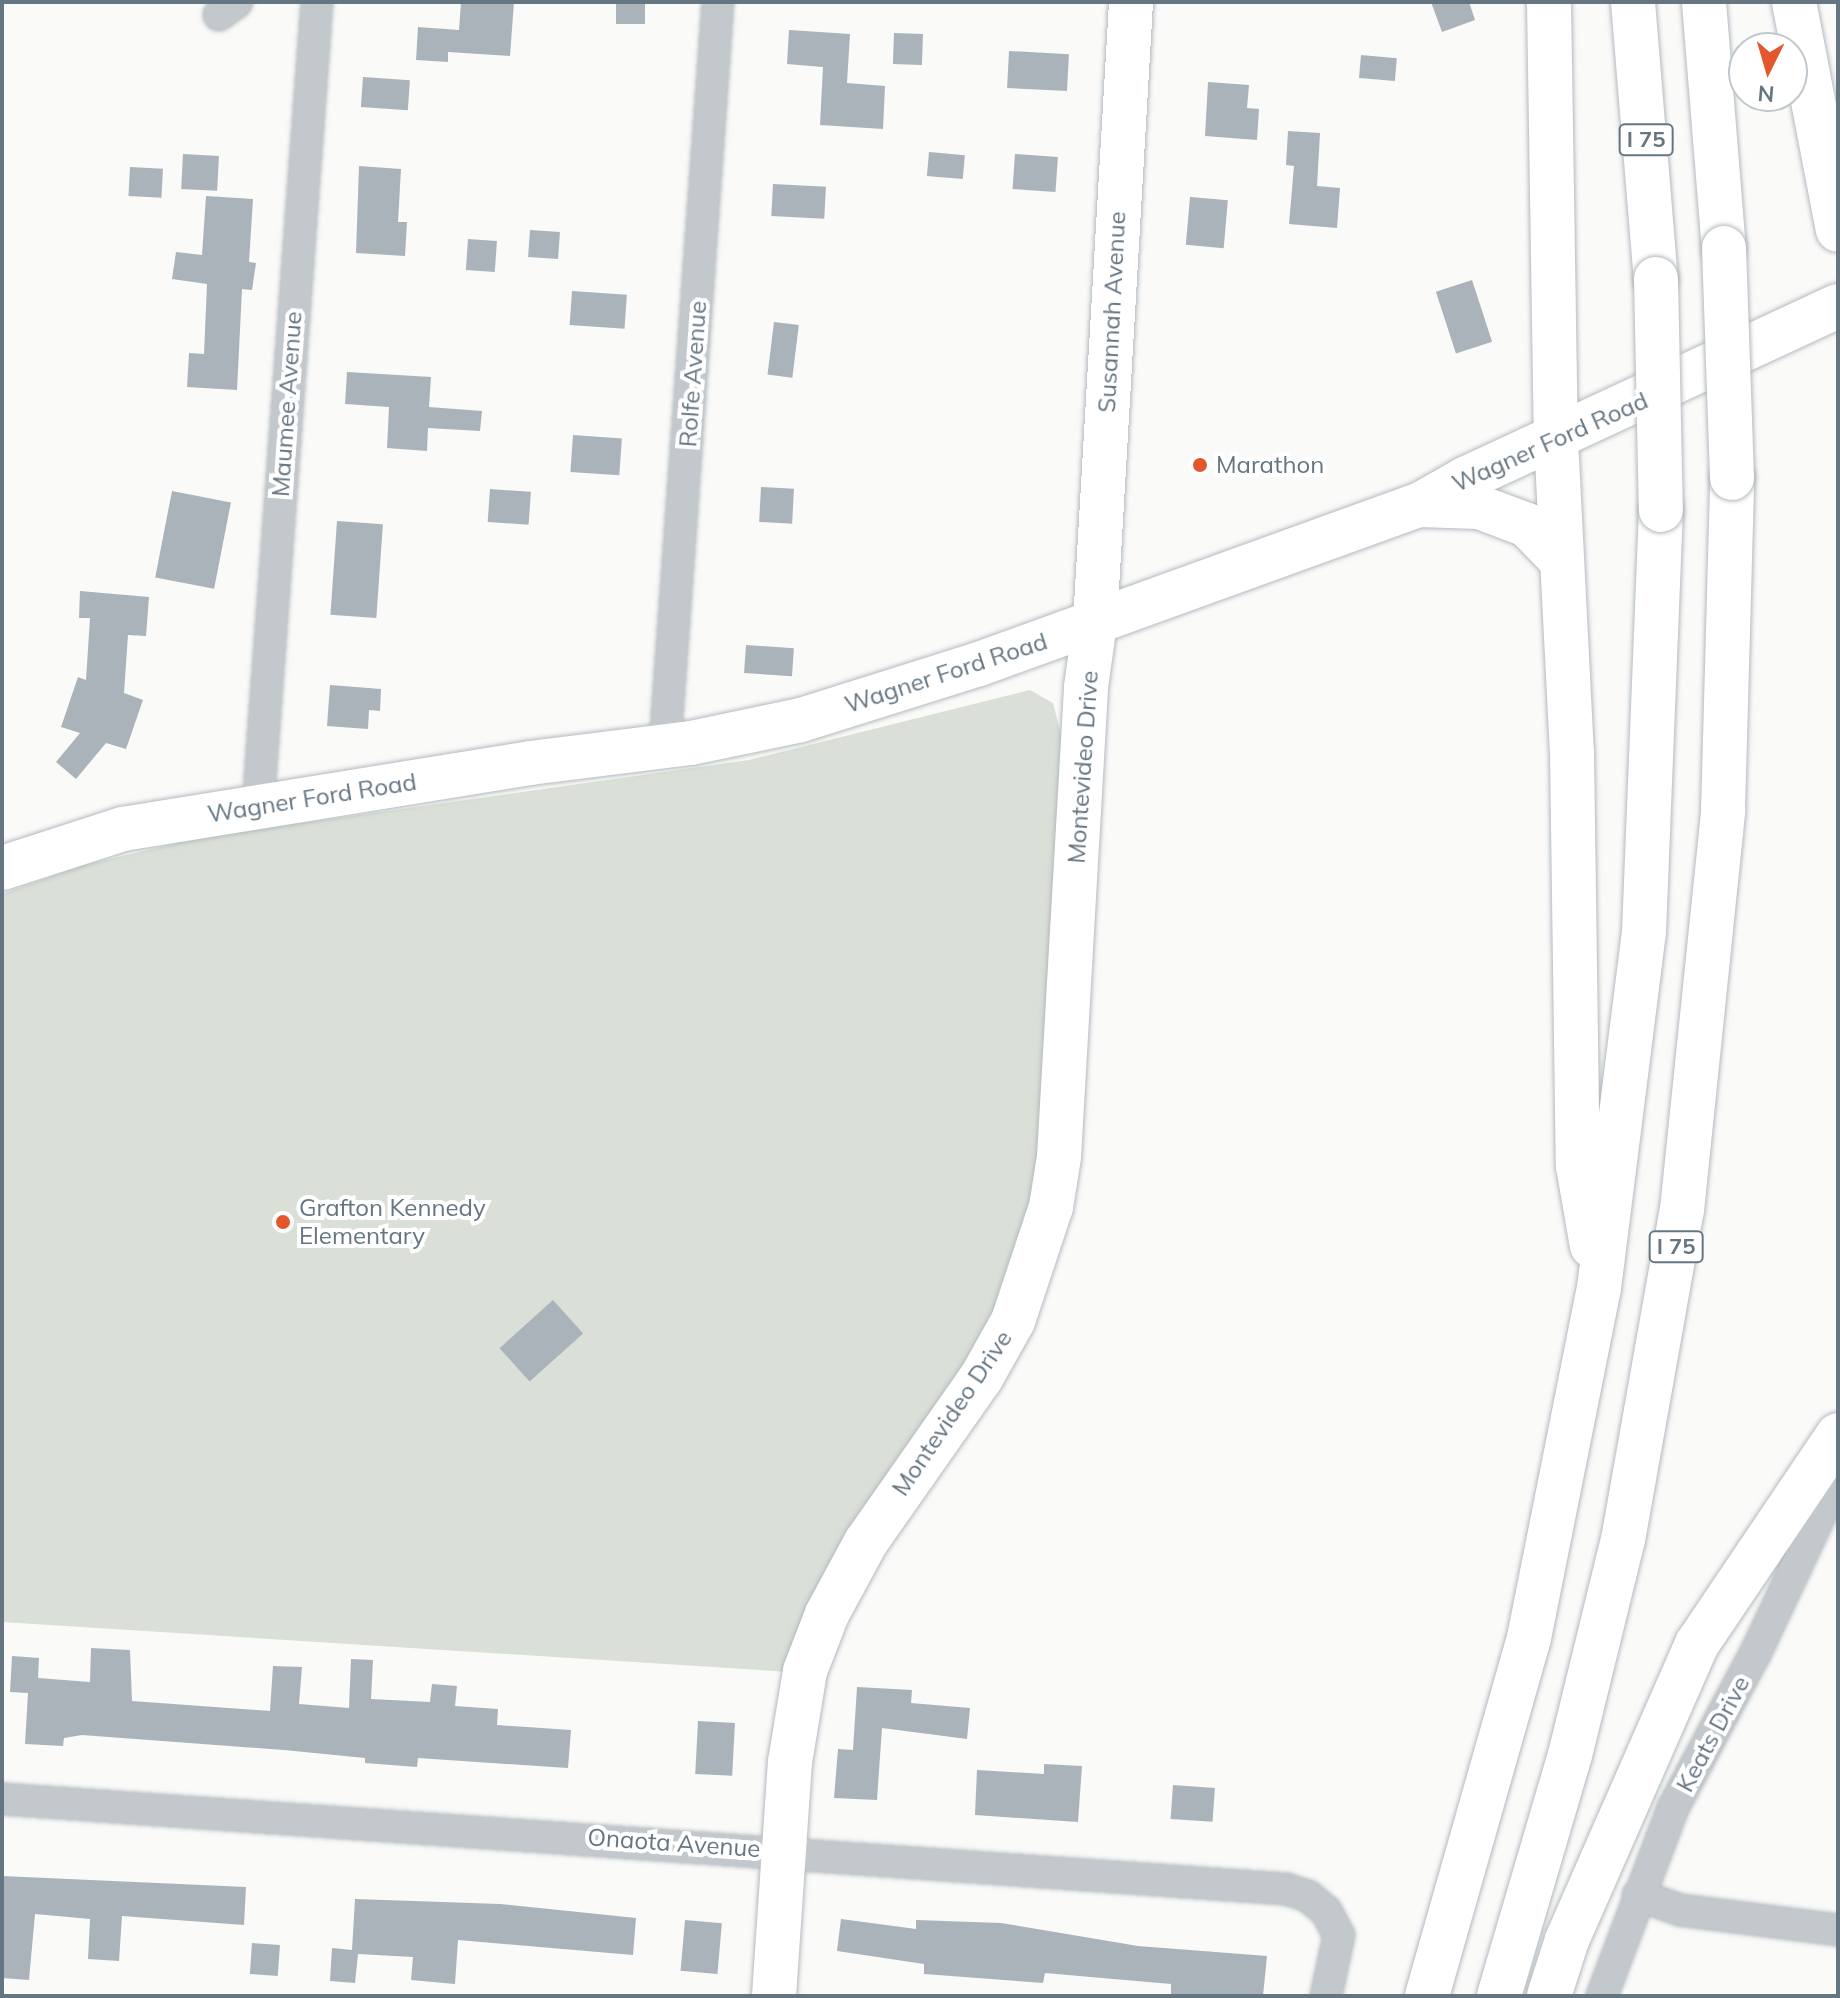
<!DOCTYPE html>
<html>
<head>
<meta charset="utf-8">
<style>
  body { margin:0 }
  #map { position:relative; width:1840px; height:1998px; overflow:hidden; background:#fafaf8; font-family:Mulish,sans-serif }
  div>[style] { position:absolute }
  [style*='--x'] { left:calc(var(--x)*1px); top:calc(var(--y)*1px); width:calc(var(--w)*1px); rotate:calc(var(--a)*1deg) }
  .green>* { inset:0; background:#dadfd7 }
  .building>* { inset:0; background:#aab3b9; transform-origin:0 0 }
  .roads { filter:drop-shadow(0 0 2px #b3babf) drop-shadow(0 0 2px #b3babf) }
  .street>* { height:30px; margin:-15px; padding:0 15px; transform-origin:15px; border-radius:15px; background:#c3c8cc }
  .secondary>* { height:44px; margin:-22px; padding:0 22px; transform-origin:22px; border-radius:22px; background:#fff }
  .highway>* { height:44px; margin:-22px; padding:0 22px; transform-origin:22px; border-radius:22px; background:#fff }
  .bridges { filter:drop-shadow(0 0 2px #b4b9bd) drop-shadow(0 0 2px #b4b9bd) }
  .highway-bridge>* { height:44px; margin:-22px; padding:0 22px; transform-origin:22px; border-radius:22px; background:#fff }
  .dots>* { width:22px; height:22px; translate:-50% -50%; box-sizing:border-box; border:4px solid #fff; border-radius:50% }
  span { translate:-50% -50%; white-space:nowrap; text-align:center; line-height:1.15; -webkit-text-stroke:8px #fff; paint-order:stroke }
  .shield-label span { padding:2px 6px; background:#fff; border:2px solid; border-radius:6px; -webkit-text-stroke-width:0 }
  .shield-label { font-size:22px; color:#657683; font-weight:700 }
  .street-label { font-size:24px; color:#657683 }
  .poi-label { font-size:24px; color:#657683 }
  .left { translate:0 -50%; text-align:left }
  .frame { position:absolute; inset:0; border:4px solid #657683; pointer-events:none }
  .north { position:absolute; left:1728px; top:32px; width:80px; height:80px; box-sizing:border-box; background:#fff; border:2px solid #c1c8cd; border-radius:50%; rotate:185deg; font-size:22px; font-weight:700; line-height:32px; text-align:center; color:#657683 }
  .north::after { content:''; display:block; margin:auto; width:28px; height:36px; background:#e4572e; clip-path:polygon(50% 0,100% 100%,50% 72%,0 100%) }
</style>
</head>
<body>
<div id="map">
  <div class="green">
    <div style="clip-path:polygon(1030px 690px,1053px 703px,1066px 754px,1047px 1134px,1030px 1236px,994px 1329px,790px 1672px,2px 1622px,2px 894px,84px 865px,203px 837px,749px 760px)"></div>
  </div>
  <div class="building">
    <div style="clip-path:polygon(461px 2px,514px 2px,510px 56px,448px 52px,448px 62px,416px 60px,418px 27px,459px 30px)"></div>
    <div style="left:616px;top:2px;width:29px;height:22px"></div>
    <div style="clip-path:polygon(1431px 2px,1469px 2px,1475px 20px,1442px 32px)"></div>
    <div style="clip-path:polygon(789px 30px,850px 34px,847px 83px,885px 86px,883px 129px,820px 125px,823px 67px,787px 64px)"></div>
    <div style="left:894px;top:33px;width:29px;height:31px;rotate:2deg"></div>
    <div style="left:1009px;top:51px;width:60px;height:37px;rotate:3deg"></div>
    <div style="left:1361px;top:55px;width:36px;height:23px;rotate:5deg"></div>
    <div style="left:363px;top:77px;width:47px;height:30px;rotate:4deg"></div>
    <div style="clip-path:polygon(1208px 82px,1249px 85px,1247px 108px,1259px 109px,1257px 140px,1205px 136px)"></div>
    <div style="clip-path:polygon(1288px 131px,1320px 133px,1317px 186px,1340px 188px,1337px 228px,1289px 224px,1294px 166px,1286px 165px)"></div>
    <div style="left:929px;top:152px;width:36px;height:24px;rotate:5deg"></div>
    <div style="left:183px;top:154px;width:36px;height:35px;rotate:3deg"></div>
    <div style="left:1015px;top:154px;width:43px;height:35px;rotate:4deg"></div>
    <div style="clip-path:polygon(359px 166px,401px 169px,398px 222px,407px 222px,405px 256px,356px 253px)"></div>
    <div style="left:130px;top:167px;width:33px;height:29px;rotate:3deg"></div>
    <div style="left:773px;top:184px;width:53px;height:32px;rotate:3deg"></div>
    <div style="clip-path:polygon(206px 196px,253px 199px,249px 262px,256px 263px,252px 290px,242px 289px,237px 390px,187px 387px,189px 353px,204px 354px,207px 284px,172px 279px,176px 252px,202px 255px)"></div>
    <div style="left:1190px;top:197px;width:38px;height:48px;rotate:5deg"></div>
    <div style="left:530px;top:230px;width:30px;height:27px;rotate:4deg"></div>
    <div style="left:468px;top:239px;width:29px;height:31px;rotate:4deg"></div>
    <div style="left:1472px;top:280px;width:65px;height:38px;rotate:72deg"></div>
    <div style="left:572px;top:291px;width:55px;height:34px;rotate:4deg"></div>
    <div style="left:774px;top:322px;width:25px;height:53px;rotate:7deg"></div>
    <div style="clip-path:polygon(347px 372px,431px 377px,429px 407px,482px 411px,480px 431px,428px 428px,427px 451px,387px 448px,389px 407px,345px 404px)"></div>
    <div style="left:573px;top:435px;width:49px;height:37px;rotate:4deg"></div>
    <div style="left:761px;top:487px;width:33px;height:35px;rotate:3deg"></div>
    <div style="left:490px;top:489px;width:41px;height:33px;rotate:4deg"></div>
    <div style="left:172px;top:491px;width:60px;height:88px;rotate:11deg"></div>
    <div style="left:337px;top:521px;width:46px;height:94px;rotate:4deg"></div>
    <div style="clip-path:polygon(80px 591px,149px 597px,146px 636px,128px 635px,124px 693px,143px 700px,126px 749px,106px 743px,76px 779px,56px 762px,80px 733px,61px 727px,78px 677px,86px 680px,90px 618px,79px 618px)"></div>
    <div style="left:746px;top:645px;width:48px;height:28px;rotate:4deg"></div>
    <div style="clip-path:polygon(330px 685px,381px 689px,380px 711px,369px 710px,368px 729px,327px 726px)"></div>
    <div style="left:553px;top:1300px;width:45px;height:72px;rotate:48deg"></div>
    <div style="clip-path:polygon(91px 1648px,130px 1650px,132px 1701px,270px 1711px,273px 1666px,302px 1667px,299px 1704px,349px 1708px,351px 1659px,373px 1660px,371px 1699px,430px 1702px,432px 1684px,457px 1686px,455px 1706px,498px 1709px,497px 1725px,571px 1730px,568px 1768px,418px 1758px,417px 1767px,365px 1763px,365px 1758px,284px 1750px,82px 1735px,64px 1738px,63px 1746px,25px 1744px,28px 1693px,10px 1692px,12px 1656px,39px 1658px,38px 1678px,90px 1682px)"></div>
    <div style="clip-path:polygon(857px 1687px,912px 1690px,911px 1703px,970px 1708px,967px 1739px,882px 1728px,877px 1800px,834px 1798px,838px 1749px,853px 1750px)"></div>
    <div style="left:698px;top:1721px;width:37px;height:53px;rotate:3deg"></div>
    <div style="clip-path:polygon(1044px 1764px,1082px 1766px,1078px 1822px,975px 1815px,977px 1770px,1044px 1774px)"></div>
    <div style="left:1173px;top:1785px;width:42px;height:34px;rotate:4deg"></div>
    <div style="clip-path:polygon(2px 1876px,246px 1887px,244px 1925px,122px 1916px,119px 1961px,88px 1959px,90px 1919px,35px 1914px,29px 1980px,2px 1978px)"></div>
    <div style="clip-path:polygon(355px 1899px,500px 1904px,636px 1918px,633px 1955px,458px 1940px,455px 1984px,411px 1980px,413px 1957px,358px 1954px,355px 1983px,330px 1981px,332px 1948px,352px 1950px)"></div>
    <div style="clip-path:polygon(841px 1919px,916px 1929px,916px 1920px,1001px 1923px,1138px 1946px,1267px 1956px,1263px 1996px,1171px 1996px,1171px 1984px,1045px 1973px,1043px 1983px,924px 1974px,924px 1964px,837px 1951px)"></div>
    <div style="left:685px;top:1920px;width:37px;height:51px;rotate:5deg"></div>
    <div style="left:252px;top:1943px;width:28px;height:31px;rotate:4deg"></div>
  </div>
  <div class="roads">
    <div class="street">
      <div style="--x:219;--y:15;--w:22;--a:-36"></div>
      <div style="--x:665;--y:746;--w:746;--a:-85.93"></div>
      <div style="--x:258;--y:807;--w:807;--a:-85.81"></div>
      <div style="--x:2;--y:1799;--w:1287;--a:4.01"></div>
      <div style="--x:1286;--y:1889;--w:23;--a:18"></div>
      <div style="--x:1308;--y:1896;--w:23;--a:40"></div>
      <div style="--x:1326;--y:1911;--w:27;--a:62"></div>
      <div style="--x:1339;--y:1935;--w:62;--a:102"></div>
      <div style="--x:1638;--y:1895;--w:45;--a:19.7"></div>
      <div style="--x:1680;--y:1910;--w:159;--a:7.2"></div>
      <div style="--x:1602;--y:1996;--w:201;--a:-69.3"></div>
      <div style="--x:1673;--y:1808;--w:177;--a:-62"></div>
      <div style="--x:1756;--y:1652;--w:192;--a:-64.8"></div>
    </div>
    <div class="secondary">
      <div style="--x:2;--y:868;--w:127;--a:-17.9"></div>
      <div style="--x:123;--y:829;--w:412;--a:-9.2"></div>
      <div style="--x:530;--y:763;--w:162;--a:-7.1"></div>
      <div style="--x:691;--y:743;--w:112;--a:-11.8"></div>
      <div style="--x:801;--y:720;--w:187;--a:-17.5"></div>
      <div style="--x:979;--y:664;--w:468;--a:-19.9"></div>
      <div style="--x:1419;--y:505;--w:53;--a:-29.5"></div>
      <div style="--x:1465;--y:479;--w:411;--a:-24.9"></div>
      <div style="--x:774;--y:1996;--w:235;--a:-86.1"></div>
      <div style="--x:790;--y:1762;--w:92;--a:-80.6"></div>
      <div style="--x:805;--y:1671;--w:61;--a:-68.9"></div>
      <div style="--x:827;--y:1614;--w:82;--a:-61.6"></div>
      <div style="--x:866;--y:1542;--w:200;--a:-55"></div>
      <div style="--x:981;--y:1378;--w:65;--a:-60.7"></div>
      <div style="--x:1013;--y:1321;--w:120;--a:-71.6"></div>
      <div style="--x:1051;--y:1207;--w:51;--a:-80.9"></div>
      <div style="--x:1059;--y:1157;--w:471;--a:-86.7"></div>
      <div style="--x:1086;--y:687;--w:65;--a:-82"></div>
      <div style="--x:1095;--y:623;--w:622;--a:-86.68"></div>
    </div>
    <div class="highway">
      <div style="--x:1549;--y:2;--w:437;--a:89.1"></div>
      <div style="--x:1556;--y:439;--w:313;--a:87.1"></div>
      <div style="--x:1572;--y:752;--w:414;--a:89.2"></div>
      <div style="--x:1578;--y:1166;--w:81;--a:80.1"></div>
      <div style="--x:1633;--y:2;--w:278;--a:85.3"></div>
      <div style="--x:1704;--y:2;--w:247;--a:85.4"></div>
      <div style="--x:1794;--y:2;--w:232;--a:79.1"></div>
      <div style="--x:1419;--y:505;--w:60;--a:1.9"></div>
      <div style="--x:1479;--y:507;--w:51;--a:20.6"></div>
      <div style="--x:1527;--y:525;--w:49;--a:45.8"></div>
      <div style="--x:1427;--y:1996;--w:372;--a:-74.1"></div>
      <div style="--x:1529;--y:1638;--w:357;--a:-78.7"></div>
      <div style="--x:1599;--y:1288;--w:359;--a:-82.8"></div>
      <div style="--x:1644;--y:932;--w:422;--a:-87.7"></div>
      <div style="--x:1499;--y:1996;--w:251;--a:-73.6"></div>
      <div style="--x:1570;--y:1755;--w:221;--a:-76.2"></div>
      <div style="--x:1623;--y:1540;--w:335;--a:-79.9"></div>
      <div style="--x:1682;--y:1210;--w:402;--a:-84.1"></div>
      <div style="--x:1723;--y:810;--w:332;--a:-88.4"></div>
      <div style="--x:1549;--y:1996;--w:59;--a:-72.2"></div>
      <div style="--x:1567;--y:1940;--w:323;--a:-66.3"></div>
      <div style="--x:1697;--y:1644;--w:252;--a:-56"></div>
    </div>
  </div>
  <div class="bridges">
    <div class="highway-bridge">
      <div style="--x:1724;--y:248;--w:230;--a:88"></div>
      <div style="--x:1656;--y:279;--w:231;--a:88.8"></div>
    </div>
  </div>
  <div class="dots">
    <div style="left:1200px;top:465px;background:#e4572e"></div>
    <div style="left:283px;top:1222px;background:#e4572e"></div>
  </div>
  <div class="shield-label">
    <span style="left:1646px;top:140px">I 75</span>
    <span style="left:1676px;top:1247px">I 75</span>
  </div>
  <div class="street-label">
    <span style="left:1112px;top:312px;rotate:-87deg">Susannah Avenue</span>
    <span style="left:693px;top:374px;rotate:-86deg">Rolfe Avenue</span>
    <span style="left:287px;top:404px;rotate:-86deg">Maumee Avenue</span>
    <span style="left:1550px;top:442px;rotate:-24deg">Wagner Ford Road</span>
    <span style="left:946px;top:673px;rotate:-18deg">Wagner Ford Road</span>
    <span style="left:1083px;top:767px;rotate:-86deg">Montevideo Drive</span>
    <span style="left:312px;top:798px;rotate:-9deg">Wagner Ford Road</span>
    <span style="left:952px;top:1413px;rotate:-56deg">Montevideo Drive</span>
    <span style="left:1713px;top:1734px;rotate:-62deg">Keats Drive</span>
    <span style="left:674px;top:1843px;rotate:4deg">Onaota Avenue</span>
  </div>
  <div class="poi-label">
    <span class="left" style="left:1216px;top:465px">Marathon</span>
    <span class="left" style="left:299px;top:1222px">Grafton Kennedy<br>Elementary</span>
  </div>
  <div class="frame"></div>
  <div class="north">N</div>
</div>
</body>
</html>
